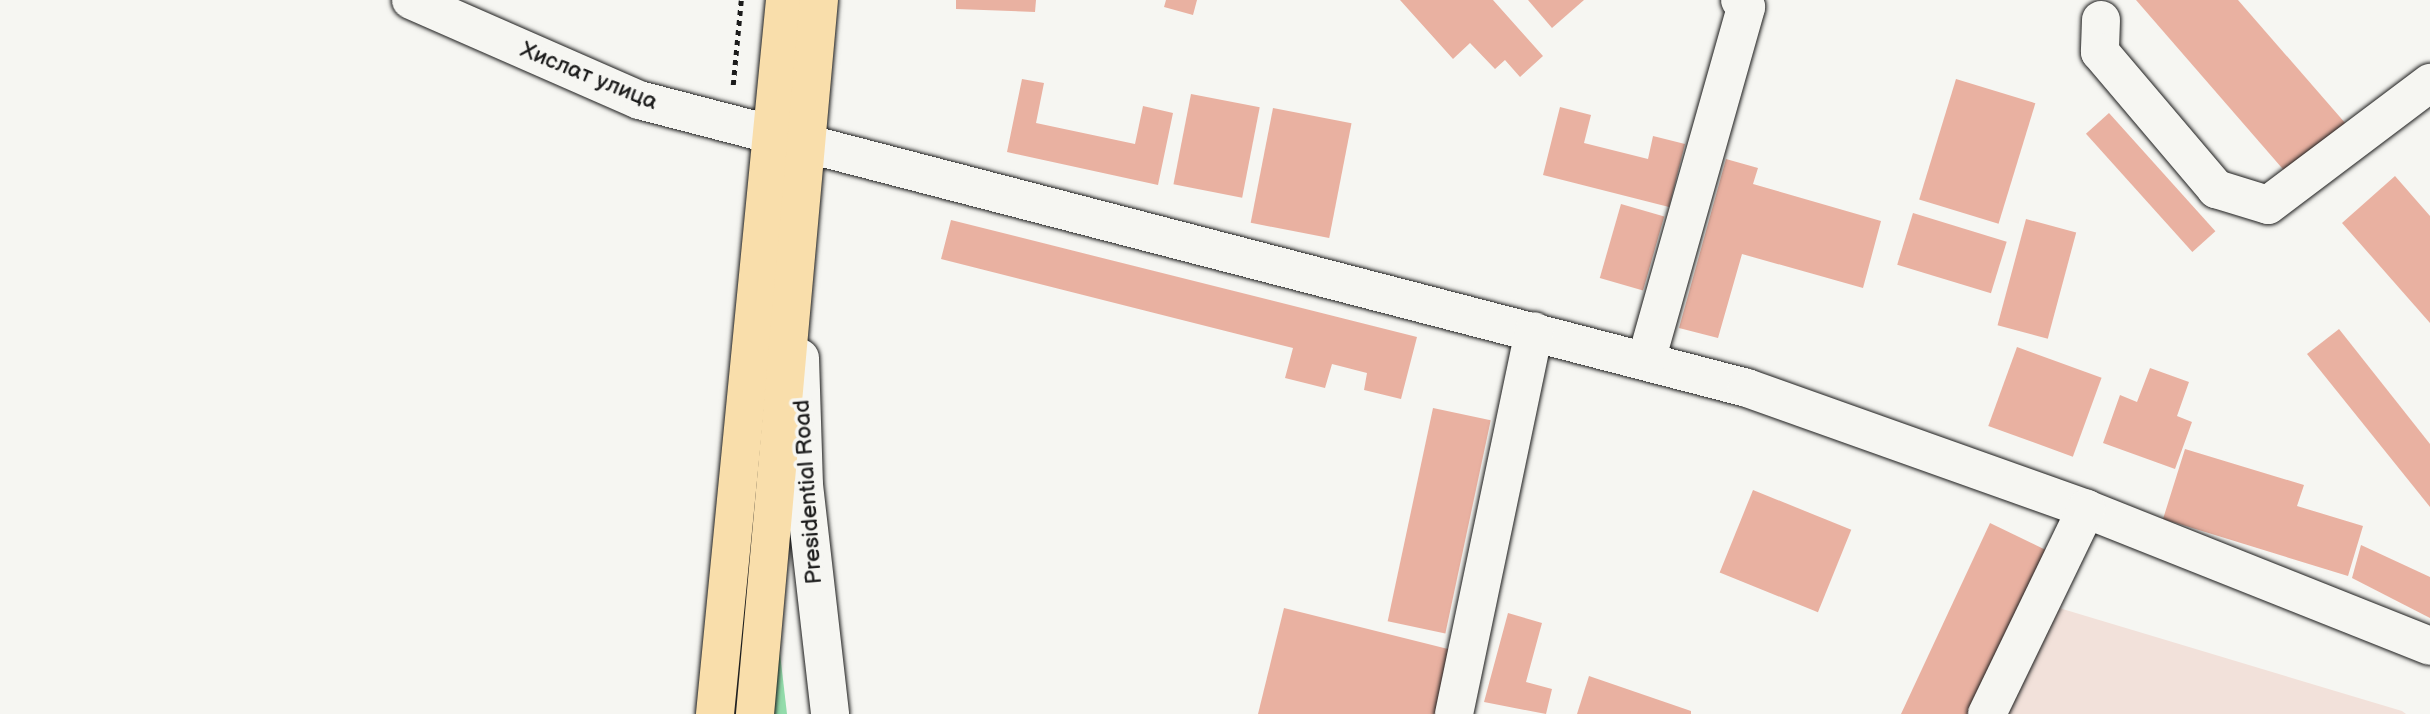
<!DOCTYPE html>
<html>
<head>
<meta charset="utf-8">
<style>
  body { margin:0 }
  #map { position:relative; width:2430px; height:714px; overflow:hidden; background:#f6f6f2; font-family:"Balsamiq Sans",sans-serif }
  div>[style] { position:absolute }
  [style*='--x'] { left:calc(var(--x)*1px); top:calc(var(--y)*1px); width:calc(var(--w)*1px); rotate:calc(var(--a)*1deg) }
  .built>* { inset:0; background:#f2e1da }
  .green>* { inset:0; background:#93dcab }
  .building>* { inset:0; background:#e9b1a1; transform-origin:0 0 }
  .path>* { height:4.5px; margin-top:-2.25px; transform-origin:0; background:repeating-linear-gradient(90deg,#1c1c1c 0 5px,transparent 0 10px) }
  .roads { filter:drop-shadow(0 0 2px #1c1c1c) drop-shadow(0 0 2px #1c1c1c) }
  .minor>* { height:38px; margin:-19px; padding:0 19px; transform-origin:19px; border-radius:19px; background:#f6f6f2 }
  .major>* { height:38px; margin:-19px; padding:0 19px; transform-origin:19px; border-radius:19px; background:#f9deab }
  span { translate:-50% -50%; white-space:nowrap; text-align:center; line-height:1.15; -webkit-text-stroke:7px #f6f6f2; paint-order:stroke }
  .street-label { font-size:23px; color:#1c1c1c }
</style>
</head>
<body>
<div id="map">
  <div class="built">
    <div style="clip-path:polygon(2046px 604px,2402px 711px,2406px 714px,1997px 714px)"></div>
  </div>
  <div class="green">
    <div style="clip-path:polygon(779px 645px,787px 714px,771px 714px)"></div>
  </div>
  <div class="building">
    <div style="clip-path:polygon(956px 0,1036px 0,1035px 12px,956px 9px)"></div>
    <div style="clip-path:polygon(1166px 0,1197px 0,1193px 15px,1164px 7px)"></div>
    <div style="clip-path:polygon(1400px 0,1493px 0,1543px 56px,1520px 77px,1505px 60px,1495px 69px,1470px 43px,1453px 59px)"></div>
    <div style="clip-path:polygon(1528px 0,1584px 0,1552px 28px)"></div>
    <div style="clip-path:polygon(2136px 0,2238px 0,2346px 124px,2288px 175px)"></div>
    <div style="clip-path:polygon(1022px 79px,1044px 83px,1036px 123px,1135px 144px,1143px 106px,1173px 113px,1158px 185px,1007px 152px)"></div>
    <div style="left:1956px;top:79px;width:83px;height:126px;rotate:17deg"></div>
    <div style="left:1191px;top:94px;width:70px;height:92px;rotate:11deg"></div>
    <div style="clip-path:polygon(1560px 107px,1591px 115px,1584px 143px,1648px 159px,1653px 136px,1685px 144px,1669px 207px,1543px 175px)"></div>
    <div style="left:1273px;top:108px;width:80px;height:117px;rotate:11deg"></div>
    <div style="left:2109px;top:113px;width:159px;height:31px;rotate:48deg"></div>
    <div style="clip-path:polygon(1726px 159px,1758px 168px,1753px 184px,1881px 221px,1863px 288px,1742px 254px,1718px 338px,1679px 328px)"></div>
    <div style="clip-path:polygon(2395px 176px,2430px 216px,2430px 323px,2342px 223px)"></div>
    <div style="left:1621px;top:204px;width:45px;height:77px;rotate:16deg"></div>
    <div style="left:1913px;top:213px;width:98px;height:54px;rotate:17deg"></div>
    <div style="left:2026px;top:219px;width:52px;height:110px;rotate:15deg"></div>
    <div style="clip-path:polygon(951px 220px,1417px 337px,1401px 399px,1364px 390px,1367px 373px,1332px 364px,1325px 388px,1285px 378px,1293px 348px,941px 259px)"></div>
    <div style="clip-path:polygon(2339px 329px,2430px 444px,2430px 507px,2307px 354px)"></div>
    <div style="left:2017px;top:347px;width:90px;height:84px;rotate:20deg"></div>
    <div style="clip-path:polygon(2150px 368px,2189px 382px,2177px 416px,2192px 422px,2175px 469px,2103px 443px,2120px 395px,2137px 402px)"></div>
    <div style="left:1433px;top:408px;width:59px;height:218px;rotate:12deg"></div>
    <div style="clip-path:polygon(2185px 449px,2304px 485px,2297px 506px,2363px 526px,2348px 576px,2163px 519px)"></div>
    <div style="left:1753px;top:490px;width:106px;height:89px;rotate:22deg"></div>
    <div style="clip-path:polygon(1990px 523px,2056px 555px,1982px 714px,1901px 714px)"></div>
    <div style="clip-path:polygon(2361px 545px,2430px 577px,2430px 618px,2352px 578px)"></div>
    <div style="clip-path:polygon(1284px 608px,1460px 652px,1445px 714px,1258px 714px)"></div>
    <div style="clip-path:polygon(1508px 613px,1542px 623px,1526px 682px,1552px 689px,1546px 714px,1484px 702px)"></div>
    <div style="clip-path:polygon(1589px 676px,1691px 711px,1691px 714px,1577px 714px)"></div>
  </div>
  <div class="path">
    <div style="--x:733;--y:85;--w:85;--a:-84.6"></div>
  </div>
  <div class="roads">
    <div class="minor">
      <div style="--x:411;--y:0;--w:249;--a:23.7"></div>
      <div style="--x:639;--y:100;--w:1145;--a:14.57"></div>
      <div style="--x:1747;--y:388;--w:360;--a:19.6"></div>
      <div style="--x:2086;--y:509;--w:370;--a:21.7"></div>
      <div style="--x:2101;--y:20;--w:32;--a:92"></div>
      <div style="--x:2100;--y:52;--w:180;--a:49.7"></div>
      <div style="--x:2216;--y:189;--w:54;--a:17.1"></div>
      <div style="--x:2268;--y:205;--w:203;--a:-37"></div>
      <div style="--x:800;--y:358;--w:127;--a:88.2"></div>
      <div style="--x:804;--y:485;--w:230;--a:83.5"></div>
      <div style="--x:1646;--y:361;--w:368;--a:-74.2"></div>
      <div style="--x:1746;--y:7;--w:9;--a:-131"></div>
      <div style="--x:1454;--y:714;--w:391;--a:-78.2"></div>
      <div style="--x:1987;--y:714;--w:228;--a:-64.2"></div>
    </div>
    <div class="major">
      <div style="--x:715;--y:714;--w:717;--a:-84.4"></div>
      <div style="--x:755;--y:714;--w:717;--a:-84.88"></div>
    </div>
  </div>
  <div class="street-label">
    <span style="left:589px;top:76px;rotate:22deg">Хислат улица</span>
    <span style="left:808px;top:492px;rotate:-94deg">Presidential Road</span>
  </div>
</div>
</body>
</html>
